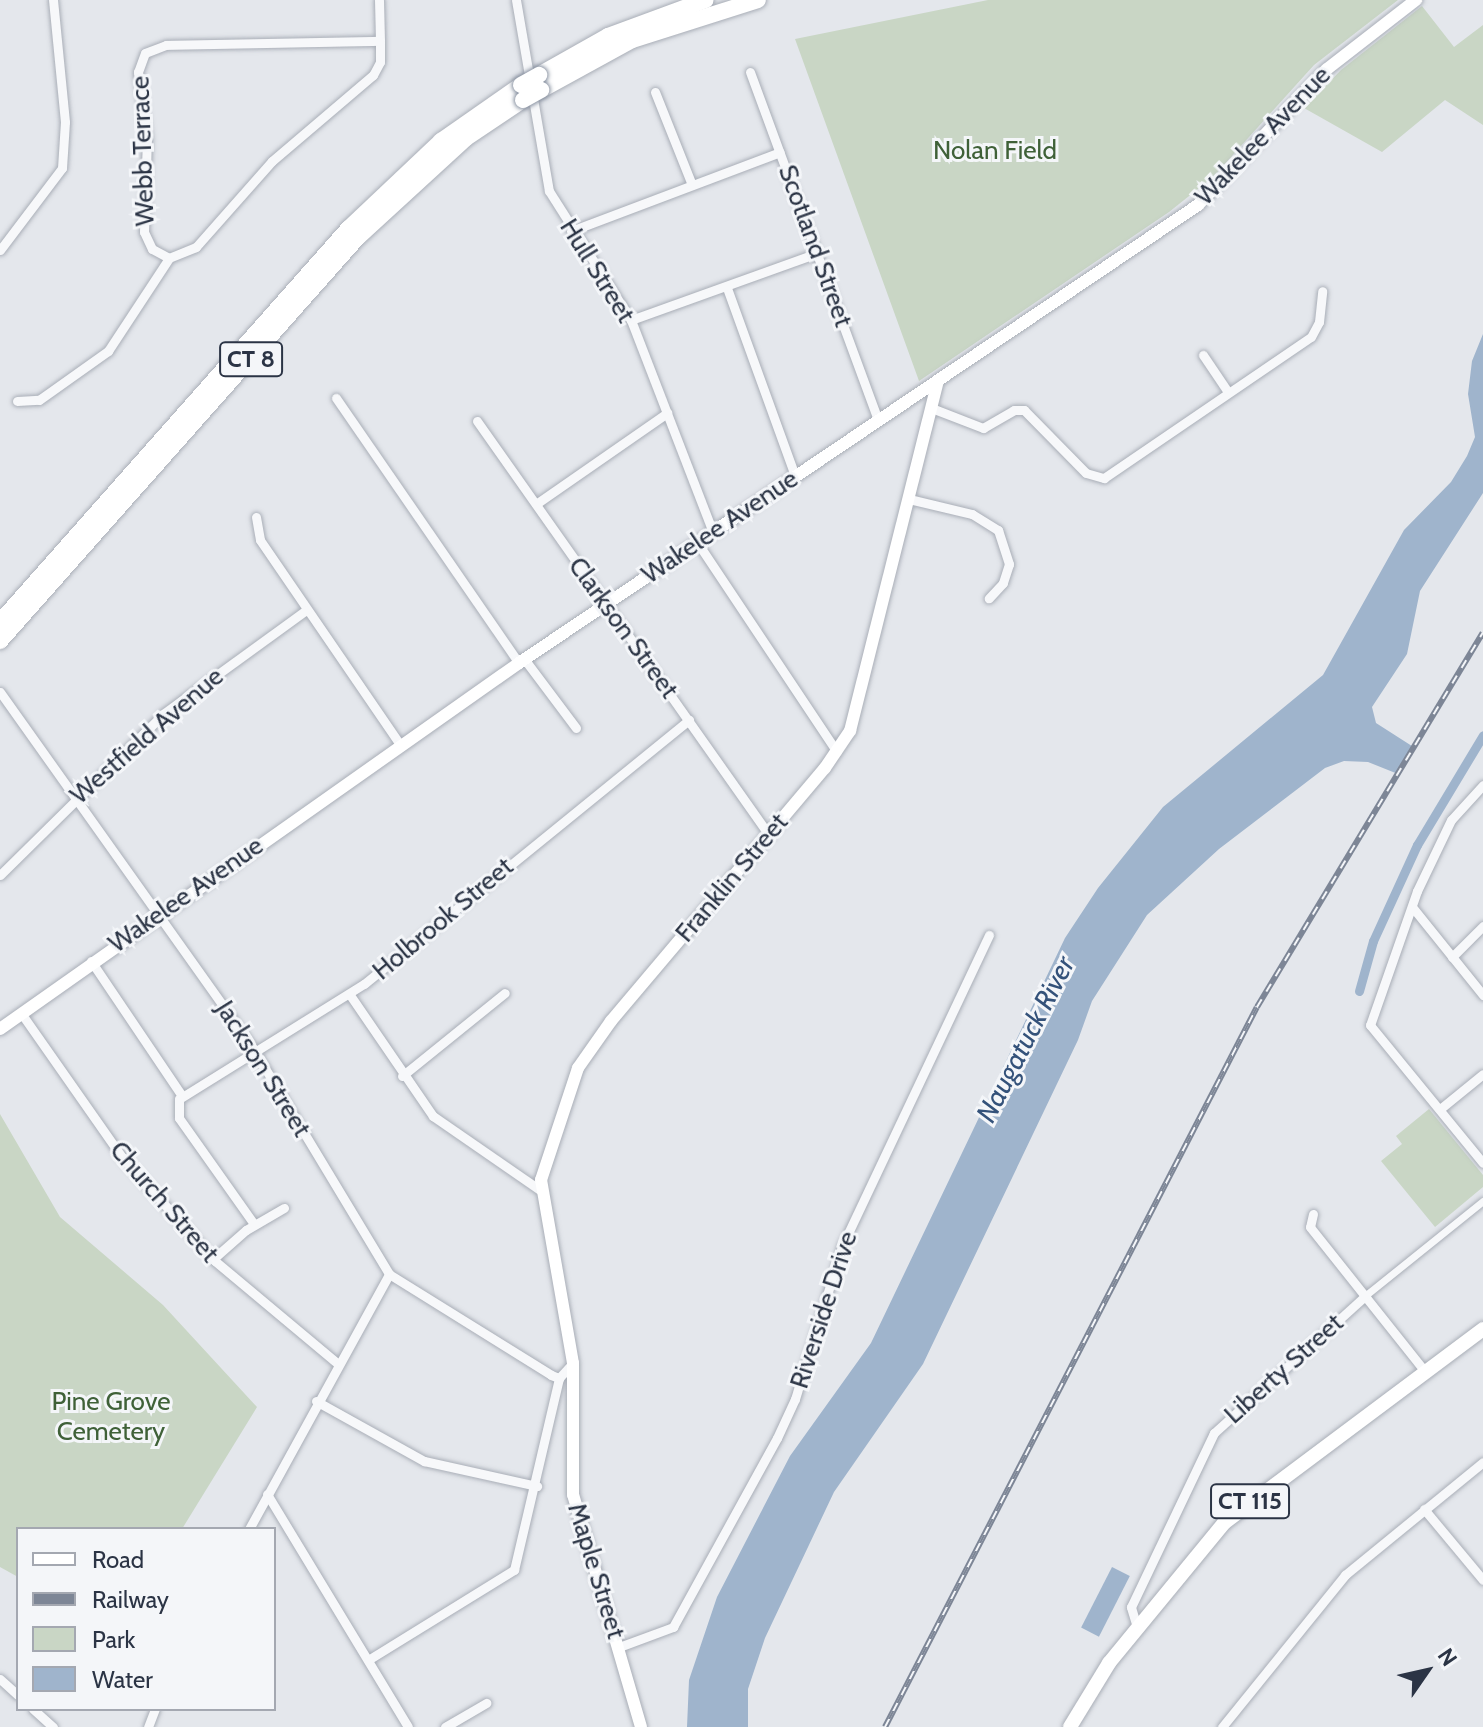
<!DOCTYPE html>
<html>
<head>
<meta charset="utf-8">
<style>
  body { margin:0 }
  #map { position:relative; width:1483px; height:1727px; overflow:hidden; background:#e4e7ec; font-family:Cabin,sans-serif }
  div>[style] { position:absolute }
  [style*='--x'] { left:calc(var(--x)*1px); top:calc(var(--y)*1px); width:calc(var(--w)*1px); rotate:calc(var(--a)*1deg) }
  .green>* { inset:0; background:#c9d6c5 }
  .water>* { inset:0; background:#9fb4cc; transform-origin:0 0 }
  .canal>* { height:9px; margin:-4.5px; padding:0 4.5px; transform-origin:4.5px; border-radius:4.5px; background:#9fb4cc }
  .roads { filter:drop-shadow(0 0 2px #a9aeb7) drop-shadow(0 0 2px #a9aeb7) }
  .pedestrian>* { height:7px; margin:-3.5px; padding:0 3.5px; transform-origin:3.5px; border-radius:3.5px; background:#f7f8fa }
  .minor>* { height:9px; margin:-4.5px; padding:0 4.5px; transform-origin:4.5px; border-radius:4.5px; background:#f7f8fa }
  .secondary>* { height:12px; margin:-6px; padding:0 6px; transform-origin:6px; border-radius:6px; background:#fff }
  .primary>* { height:14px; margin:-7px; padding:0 7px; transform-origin:7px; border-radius:7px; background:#fff }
  .motorway>* { height:16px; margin:-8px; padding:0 8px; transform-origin:8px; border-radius:8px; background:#fff }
  .rail>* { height:6px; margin-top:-3px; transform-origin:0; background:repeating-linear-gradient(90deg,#f4f6f9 0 9px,#7d8696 0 18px); box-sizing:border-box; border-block:2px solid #7d8696 }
  .bridges { filter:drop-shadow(0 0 2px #8b94a3) drop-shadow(0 0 2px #8b94a3) }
  .motorway-bridge>* { height:16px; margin:-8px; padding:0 8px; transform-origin:8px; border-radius:8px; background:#fff }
  span { translate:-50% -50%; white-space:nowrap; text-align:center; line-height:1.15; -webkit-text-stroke:6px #f4f6f9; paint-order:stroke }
  .shield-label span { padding:2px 6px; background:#f4f6f9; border:2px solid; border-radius:6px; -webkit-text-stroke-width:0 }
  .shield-label { font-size:24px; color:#2b3445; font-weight:700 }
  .street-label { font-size:26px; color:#2b3445 }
  .park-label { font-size:26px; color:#3f6138 }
  .water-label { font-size:28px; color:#34527a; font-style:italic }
  .legend { position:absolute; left:16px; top:1527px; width:260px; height:184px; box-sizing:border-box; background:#f4f6f9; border:2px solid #a4a8b1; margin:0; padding:10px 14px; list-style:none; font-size:24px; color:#2b3445 }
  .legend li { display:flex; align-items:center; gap:16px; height:40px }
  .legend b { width:40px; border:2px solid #a4a8b1 }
  .north { position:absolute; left:1387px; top:1631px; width:80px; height:80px; -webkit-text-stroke:6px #f4f6f9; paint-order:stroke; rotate:56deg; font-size:22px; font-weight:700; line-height:32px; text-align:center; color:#2b3445 }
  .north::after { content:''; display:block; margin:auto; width:28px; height:36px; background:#2b3445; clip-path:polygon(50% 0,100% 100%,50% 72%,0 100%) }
</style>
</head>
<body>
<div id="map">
  <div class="green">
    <div style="clip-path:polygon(988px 0,1398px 0,1314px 65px,1213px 177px,1169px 212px,919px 381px,795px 39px)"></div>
    <div style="clip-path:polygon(1422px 6px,1454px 47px,1483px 25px,1483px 125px,1445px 100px,1382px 152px,1304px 108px,1341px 70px)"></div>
    <div style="clip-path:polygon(1429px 1109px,1483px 1175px,1483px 1187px,1435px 1227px,1381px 1161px,1402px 1144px,1396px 1136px)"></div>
    <div style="clip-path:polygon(0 1114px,60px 1217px,163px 1305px,257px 1407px,182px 1529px,18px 1529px,18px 1577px,0 1567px)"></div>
  </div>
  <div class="water">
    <div style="clip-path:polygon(1483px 334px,1483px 493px,1420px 591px,1407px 654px,1372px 707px,1376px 723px,1415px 748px,1398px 774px,1368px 762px,1344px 761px,1325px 768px,1219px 849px,1147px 915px,1092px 1001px,1078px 1040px,923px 1364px,834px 1492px,765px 1638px,748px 1689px,748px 1727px,687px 1727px,689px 1680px,717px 1597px,790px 1456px,871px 1343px,1065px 938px,1098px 888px,1163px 807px,1323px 675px,1404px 530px,1451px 482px,1467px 456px,1475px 437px,1468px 394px,1472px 361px)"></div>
    <div style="left:1112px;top:1567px;width:20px;height:68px;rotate:27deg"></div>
  </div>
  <div class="canal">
    <div style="--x:1359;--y:991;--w:52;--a:-74.4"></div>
    <div style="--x:1373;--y:941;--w:106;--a:-65.4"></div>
    <div style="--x:1417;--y:845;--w:128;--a:-59"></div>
  </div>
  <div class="roads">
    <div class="pedestrian">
      <div style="--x:1366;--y:1295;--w:150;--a:-38.8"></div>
    </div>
    <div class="minor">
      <div style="--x:379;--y:0;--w:41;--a:88.6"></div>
      <div style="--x:380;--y:41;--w:21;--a:90"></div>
      <div style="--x:380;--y:62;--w:15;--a:118"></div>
      <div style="--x:373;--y:75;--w:133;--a:139.6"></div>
      <div style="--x:272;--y:161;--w:115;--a:131.5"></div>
      <div style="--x:196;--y:247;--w:29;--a:158"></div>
      <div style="--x:169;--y:258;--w:19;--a:-152"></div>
      <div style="--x:152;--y:249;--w:19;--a:-115"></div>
      <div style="--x:144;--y:232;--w:94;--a:-88.2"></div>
      <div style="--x:147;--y:138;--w:67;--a:-97.8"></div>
      <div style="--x:138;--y:72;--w:20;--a:-70"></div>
      <div style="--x:145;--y:53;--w:22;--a:-21"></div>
      <div style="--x:166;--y:45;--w:214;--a:-1.1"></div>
      <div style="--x:516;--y:0;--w:194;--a:80.2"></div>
      <div style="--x:549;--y:191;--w:153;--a:57.6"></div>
      <div style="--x:631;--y:320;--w:227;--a:68.9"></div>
      <div style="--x:750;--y:72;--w:371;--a:69.8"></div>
      <div style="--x:655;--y:92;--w:100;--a:68.3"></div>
      <div style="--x:571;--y:231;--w:223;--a:-20.7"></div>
      <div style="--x:0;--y:250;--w:103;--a:-52.9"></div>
      <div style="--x:62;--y:168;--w:46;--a:-86.3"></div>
      <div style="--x:65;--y:122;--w:123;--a:-95.6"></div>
      <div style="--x:727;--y:288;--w:200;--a:70.1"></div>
      <div style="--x:631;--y:320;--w:198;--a:-19.8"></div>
      <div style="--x:1203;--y:355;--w:45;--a:56"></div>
      <div style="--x:336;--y:398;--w:322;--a:55.4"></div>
      <div style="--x:17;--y:401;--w:22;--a:-3"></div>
      <div style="--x:39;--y:400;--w:85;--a:-35.4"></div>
      <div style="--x:108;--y:351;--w:111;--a:-56.7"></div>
      <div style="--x:934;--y:409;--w:53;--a:21.2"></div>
      <div style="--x:983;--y:428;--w:36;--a:-30"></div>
      <div style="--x:1014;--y:410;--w:10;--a:0"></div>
      <div style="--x:1024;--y:410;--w:88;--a:45.5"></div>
      <div style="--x:1086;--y:473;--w:19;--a:16"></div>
      <div style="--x:1104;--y:478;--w:250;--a:-34.3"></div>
      <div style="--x:1311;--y:337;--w:17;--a:-62"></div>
      <div style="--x:1319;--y:322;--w:31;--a:-84"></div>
      <div style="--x:477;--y:421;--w:507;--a:54.8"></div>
      <div style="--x:909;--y:499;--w:65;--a:13.4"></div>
      <div style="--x:972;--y:514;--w:31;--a:32"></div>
      <div style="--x:998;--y:530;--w:36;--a:72"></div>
      <div style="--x:1009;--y:564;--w:20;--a:108"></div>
      <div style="--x:1003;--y:583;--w:21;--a:133"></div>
      <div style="--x:536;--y:504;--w:160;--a:-34.8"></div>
      <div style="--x:256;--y:517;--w:23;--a:80"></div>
      <div style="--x:260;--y:540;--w:250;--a:55.6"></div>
      <div style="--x:697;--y:542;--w:252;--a:56.3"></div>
      <div style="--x:525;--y:660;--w:85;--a:53.1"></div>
      <div style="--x:0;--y:692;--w:433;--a:54.6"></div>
      <div style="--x:251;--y:1045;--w:267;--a:58.9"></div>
      <div style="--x:389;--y:1274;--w:191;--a:31.9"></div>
      <div style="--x:551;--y:1375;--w:9;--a:21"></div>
      <div style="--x:559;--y:1378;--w:21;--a:-47"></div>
      <div style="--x:1483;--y:785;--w:47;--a:132.4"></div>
      <div style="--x:1451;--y:820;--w:79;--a:115.6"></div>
      <div style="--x:1417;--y:891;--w:142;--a:109.3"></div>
      <div style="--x:1370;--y:1025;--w:178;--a:50.7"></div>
      <div style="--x:0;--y:875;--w:229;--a:-44.6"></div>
      <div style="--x:163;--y:714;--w:177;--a:-36"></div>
      <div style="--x:1413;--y:908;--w:112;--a:51.2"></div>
      <div style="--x:1452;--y:957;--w:44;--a:-45"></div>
      <div style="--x:91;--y:961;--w:163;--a:56"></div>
      <div style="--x:350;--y:995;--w:147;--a:55.6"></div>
      <div style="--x:433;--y:1116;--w:130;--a:34.7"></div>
      <div style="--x:21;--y:1013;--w:176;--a:55"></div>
      <div style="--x:122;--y:1157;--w:140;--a:48.2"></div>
      <div style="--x:215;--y:1261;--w:159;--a:39.9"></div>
      <div style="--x:402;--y:1076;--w:132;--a:-38.9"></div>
      <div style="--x:1440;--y:1109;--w:55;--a:-39.1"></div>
      <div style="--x:1313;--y:1214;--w:13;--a:103"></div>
      <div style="--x:1310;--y:1227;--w:186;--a:51.5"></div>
      <div style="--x:254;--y:1224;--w:130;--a:-125.3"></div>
      <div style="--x:179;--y:1118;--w:19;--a:-90"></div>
      <div style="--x:179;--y:1099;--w:218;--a:-31.9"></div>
      <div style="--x:364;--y:984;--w:419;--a:-39.1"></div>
      <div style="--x:213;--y:1259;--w:44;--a:-41.3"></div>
      <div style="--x:246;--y:1230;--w:44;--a:-30.1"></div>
      <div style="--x:316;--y:1401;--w:124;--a:29.1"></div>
      <div style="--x:424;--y:1461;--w:116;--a:12.5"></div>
      <div style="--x:267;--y:1494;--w:272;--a:58.8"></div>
      <div style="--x:1424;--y:1509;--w:92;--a:50.3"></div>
      <div style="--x:249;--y:1529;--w:291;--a:-61.2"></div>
      <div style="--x:1137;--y:1627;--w:21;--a:-107"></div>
      <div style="--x:1131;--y:1607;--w:193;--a:-64.5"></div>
      <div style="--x:1214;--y:1433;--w:205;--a:-42.2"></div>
      <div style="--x:619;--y:1647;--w:58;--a:-20.3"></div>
      <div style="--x:673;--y:1627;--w:216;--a:-61.2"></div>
      <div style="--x:777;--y:1438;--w:43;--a:-65.2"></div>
      <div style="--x:795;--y:1399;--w:160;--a:-72.9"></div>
      <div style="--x:842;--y:1246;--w:344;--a:-64.7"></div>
      <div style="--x:368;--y:1660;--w:172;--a:-31.7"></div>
      <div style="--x:514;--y:1570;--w:197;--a:-76.8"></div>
      <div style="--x:0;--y:1679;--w:24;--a:42"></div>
      <div style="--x:33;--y:1709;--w:27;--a:42"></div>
      <div style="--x:148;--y:1727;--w:19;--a:-69"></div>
      <div style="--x:445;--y:1727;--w:48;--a:-30.3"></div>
      <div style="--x:1222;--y:1727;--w:196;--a:-51"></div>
      <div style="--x:1345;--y:1575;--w:178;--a:-39.3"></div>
    </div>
    <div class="secondary">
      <div style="--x:0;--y:1029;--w:635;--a:-35.19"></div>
      <div style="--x:519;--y:663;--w:819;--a:-34"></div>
      <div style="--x:1198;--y:205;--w:187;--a:-46.5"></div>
      <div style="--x:1327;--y:69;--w:113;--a:-37.8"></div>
      <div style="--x:641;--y:1727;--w:242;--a:-106.3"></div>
      <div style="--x:573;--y:1495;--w:132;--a:-90"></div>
      <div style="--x:573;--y:1363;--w:186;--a:-99.9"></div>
      <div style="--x:541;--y:1180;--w:118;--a:-71.7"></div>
      <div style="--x:578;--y:1068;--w:57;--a:-54.9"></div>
      <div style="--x:611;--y:1021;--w:331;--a:-49.8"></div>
      <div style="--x:825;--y:768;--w:45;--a:-56"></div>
      <div style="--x:850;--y:731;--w:361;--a:-75.9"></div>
    </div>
    <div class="primary">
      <div style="--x:1070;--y:1727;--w:75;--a:-58.6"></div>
      <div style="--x:1109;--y:1663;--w:181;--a:-50.6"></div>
      <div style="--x:1224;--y:1523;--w:324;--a:-36.8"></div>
    </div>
    <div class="motorway">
      <div style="--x:539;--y:75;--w:79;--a:-29.5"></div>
      <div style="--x:608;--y:36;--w:104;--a:-20.2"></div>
      <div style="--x:541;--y:90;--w:104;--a:-28.8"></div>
      <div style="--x:632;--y:40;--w:132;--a:-17.6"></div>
      <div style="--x:0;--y:622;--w:526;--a:-48.47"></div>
      <div style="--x:349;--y:228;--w:127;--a:-43.4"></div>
      <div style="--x:441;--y:141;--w:98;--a:-35"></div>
      <div style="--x:0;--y:641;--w:538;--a:-48.46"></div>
      <div style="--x:357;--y:238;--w:148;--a:-42.5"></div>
      <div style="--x:466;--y:138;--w:69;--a:-33.7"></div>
    </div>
  </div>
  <div class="rail">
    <div style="--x:885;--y:1727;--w:810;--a:-62.68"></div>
    <div style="--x:1257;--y:1007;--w:437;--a:-58.9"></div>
  </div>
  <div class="bridges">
    <div class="motorway-bridge">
      <div style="--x:521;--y:85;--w:21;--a:-29"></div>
      <div style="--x:523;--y:100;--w:21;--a:-29"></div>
    </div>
  </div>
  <div class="shield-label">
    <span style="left:251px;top:359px">CT 8</span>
    <span style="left:1250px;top:1501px">CT 115</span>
  </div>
  <div class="street-label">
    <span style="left:1263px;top:136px;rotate:-46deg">Wakelee Avenue</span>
    <span style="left:143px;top:151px;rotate:-92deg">Webb Terrace</span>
    <span style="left:815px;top:246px;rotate:70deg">Scotland Street</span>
    <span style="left:597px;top:271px;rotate:58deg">Hull Street</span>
    <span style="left:720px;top:527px;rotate:-34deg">Wakelee Avenue</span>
    <span style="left:623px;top:628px;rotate:54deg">Clarkson Street</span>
    <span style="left:147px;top:736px;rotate:-41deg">Westfield Avenue</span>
    <span style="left:732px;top:878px;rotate:-50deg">Franklin Street</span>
    <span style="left:186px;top:895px;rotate:-35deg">Wakelee Avenue</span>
    <span style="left:443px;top:919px;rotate:-40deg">Holbrook Street</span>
    <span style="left:263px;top:1069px;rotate:58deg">Jackson Street</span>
    <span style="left:164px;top:1202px;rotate:49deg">Church Street</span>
    <span style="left:824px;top:1310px;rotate:-72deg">Riverside Drive</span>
    <span style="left:1284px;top:1369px;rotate:-42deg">Liberty Street</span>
    <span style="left:596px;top:1571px;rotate:73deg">Maple Street</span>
  </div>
  <div class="park-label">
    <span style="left:995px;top:151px">Nolan Field</span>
    <span style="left:111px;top:1417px">Pine Grove<br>Cemetery</span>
  </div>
  <div class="water-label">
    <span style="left:1025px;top:1039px;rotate:-63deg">Naugatuck River</span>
  </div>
  <ul class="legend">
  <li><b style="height:10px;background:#fff"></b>Road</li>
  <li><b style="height:10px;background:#7d8696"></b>Railway</li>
  <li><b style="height:22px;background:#c9d6c5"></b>Park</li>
  <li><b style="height:22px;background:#9fb4cc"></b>Water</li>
  </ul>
  <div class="north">N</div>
</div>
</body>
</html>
